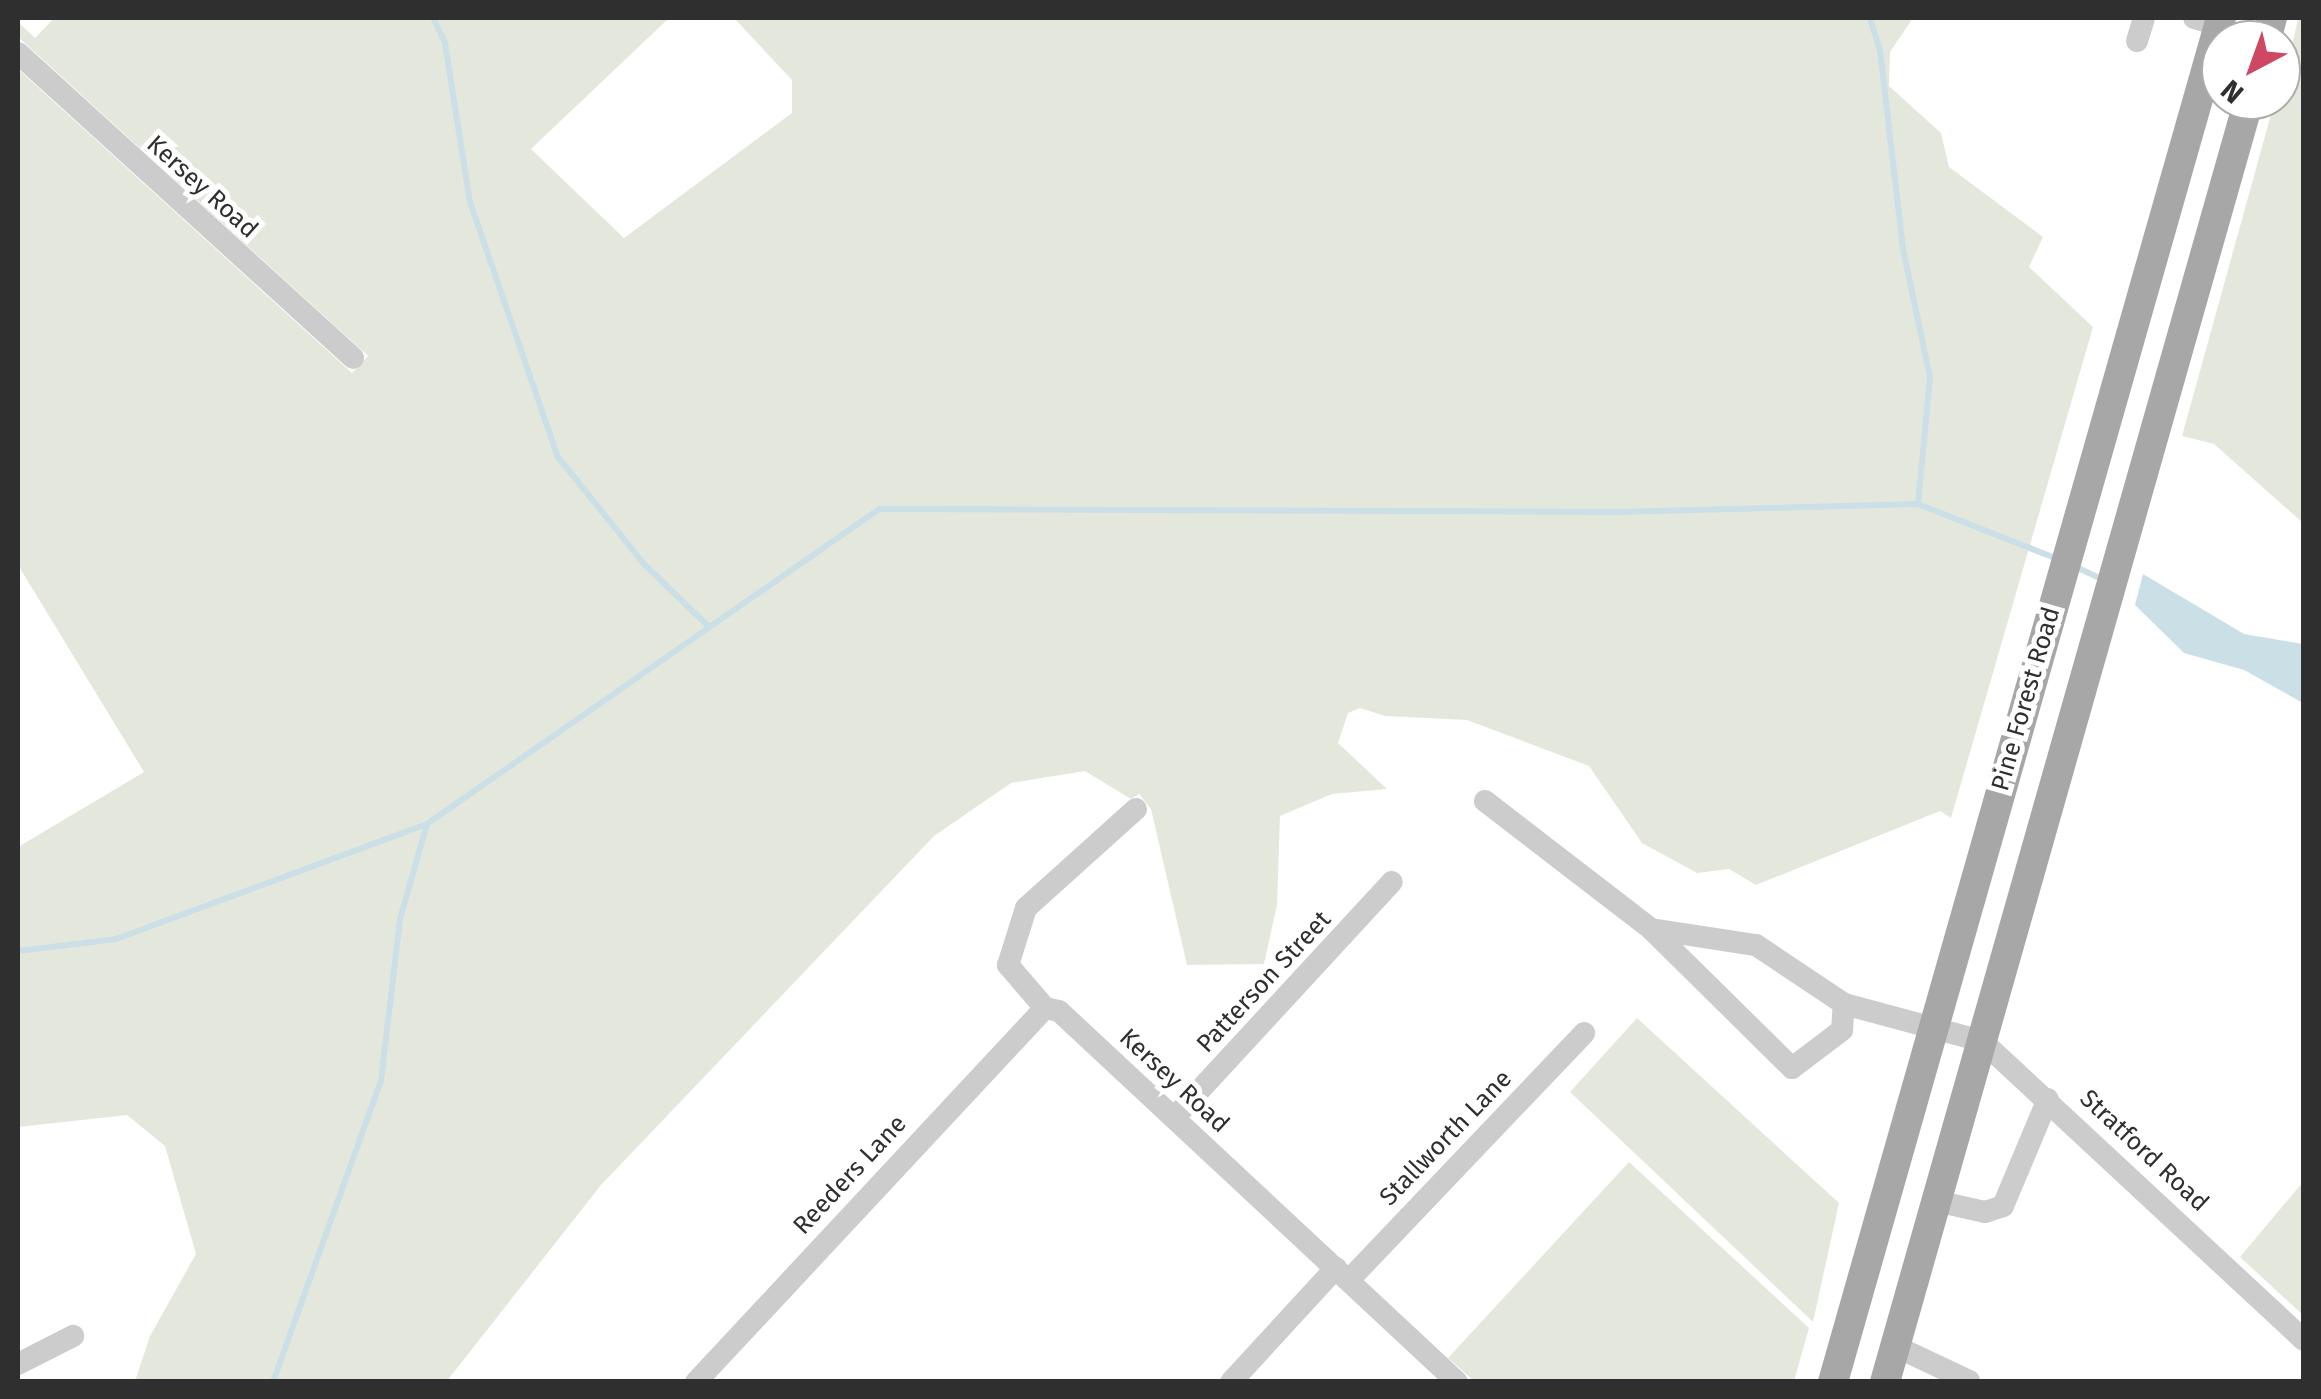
<!DOCTYPE html>
<html>
<head>
<meta charset="utf-8">
<style>
  body { margin:0 }
  #map { position:relative; width:2321px; height:1399px; overflow:hidden; background:#fff; font-family:"Fira Sans",sans-serif }
  div>[style] { position:absolute }
  [style*='--x'] { left:calc(var(--x)*1px); top:calc(var(--y)*1px); width:calc(var(--w)*1px); rotate:calc(var(--a)*1deg) }
  .green>* { inset:0; background:#e4e8dc }
  .water>* { inset:0; background:#cbdfe6 }
  .stream>* { height:6px; margin:-3px; padding:0 3px; transform-origin:3px; border-radius:3px; background:#cbdfe6 }
  .minor>* { height:22px; margin:-11px; padding:0 11px; transform-origin:11px; border-radius:11px; background:#ccc }
  .major>* { height:30px; margin:-15px; padding:0 15px; transform-origin:15px; border-radius:15px; background:#a7a7a7 }
  span { translate:-50% -50%; white-space:nowrap; text-align:center; line-height:1.15; -webkit-text-stroke:10px #fff; paint-order:stroke }
  .street-label { font-size:25px; color:#2f2f2f }
  .frame { position:absolute; inset:0; border:20px solid #2f2f2f; pointer-events:none }
  .north { position:absolute; left:2201px; top:20px; width:100px; height:100px; box-sizing:border-box; background:#fff; border:2px solid #acacac; border-radius:50%; rotate:221deg; font-size:28px; font-weight:700; line-height:40px; text-align:center; color:#2f2f2f }
  .north::after { content:''; display:block; margin:auto; width:35px; height:45px; background:#cf4863; clip-path:polygon(50% 0,100% 100%,50% 72%,0 100%) }
</style>
</head>
<body>
<div id="map">
  <div class="green">
    <div style="clip-path:polygon(54px 18px,669px 18px,531px 149px,624px 238px,792px 113px,792px 80px,734px 18px,1913px 18px,1890px 52px,1889px 86px,1941px 133px,1949px 167px,2043px 237px,2029px 267px,2093px 327px,1951px 818px,1940px 811px,1756px 885px,1729px 869px,1697px 873px,1642px 843px,1589px 766px,1467px 720px,1385px 716px,1360px 708px,1348px 713px,1338px 743px,1387px 789px,1332px 794px,1280px 816px,1277px 905px,1264px 964px,1187px 965px,1151px 809px,1139px 794px,1131px 799px,1085px 771px,1011px 783px,934px 836px,601px 1185px,447px 1381px,135px 1381px,150px 1336px,196px 1254px,165px 1146px,127px 1115px,18px 1127px,18px 847px,144px 772px,18px 565px,18px 69px,352px 373px,368px 356px,18px 37px,18px 22px,35px 38px)"></div>
    <div style="clip-path:polygon(2298px 18px,2304px 18px,2303px 523px,2214px 444px,2182px 436px,2275px 100px,2281px 100px)"></div>
    <div style="clip-path:polygon(1637px 1018px,1839px 1203px,1813px 1322px,1570px 1092px)"></div>
    <div style="clip-path:polygon(1629px 1162px,1809px 1328px,1794px 1381px,1474px 1381px,1448px 1358px)"></div>
    <div style="clip-path:polygon(2303px 1182px,2303px 1315px,2240px 1257px)"></div>
  </div>
  <div class="water">
    <div style="clip-path:polygon(2143px 574px,2244px 634px,2303px 644px,2303px 703px,2244px 670px,2184px 653px,2135px 605px)"></div>
  </div>
  <div class="stream">
    <div style="--x:433;--y:18;--w:28;--a:64"></div>
    <div style="--x:445;--y:43;--w:161;--a:81.1"></div>
    <div style="--x:470;--y:202;--w:270;--a:71"></div>
    <div style="--x:558;--y:457;--w:137;--a:51.2"></div>
    <div style="--x:644;--y:564;--w:88;--a:44.1"></div>
    <div style="--x:1870;--y:18;--w:34;--a:73"></div>
    <div style="--x:1880;--y:50;--w:200;--a:83.4"></div>
    <div style="--x:1903;--y:249;--w:131;--a:78.1"></div>
    <div style="--x:1930;--y:377;--w:128;--a:95.4"></div>
    <div style="--x:2076;--y:567;--w:33;--a:25"></div>
    <div style="--x:18;--y:951;--w:99;--a:-7"></div>
    <div style="--x:116;--y:939;--w:332;--a:-20.3"></div>
    <div style="--x:427;--y:824;--w:551;--a:-34.87"></div>
    <div style="--x:879;--y:509;--w:738;--a:0.23"></div>
    <div style="--x:1617;--y:512;--w:301;--a:-1.5"></div>
    <div style="--x:1918;--y:504;--w:153;--a:21.5"></div>
    <div style="--x:273;--y:1382;--w:320;--a:-70.3"></div>
    <div style="--x:381;--y:1081;--w:163;--a:-83.3"></div>
    <div style="--x:400;--y:919;--w:99;--a:-74.1"></div>
  </div>
  <div class="minor">
    <div style="--x:2194;--y:18;--w:26;--a:16"></div>
    <div style="--x:2137;--y:41;--w:24;--a:-73"></div>
    <div style="--x:18;--y:53;--w:453;--a:42.3"></div>
    <div style="--x:1485;--y:801;--w:210;--a:37.6"></div>
    <div style="--x:1651;--y:929;--w:106;--a:8.7"></div>
    <div style="--x:1756;--y:945;--w:106;--a:33.8"></div>
    <div style="--x:1844;--y:1004;--w:143;--a:15"></div>
    <div style="--x:1982;--y:1041;--w:439;--a:42.9"></div>
    <div style="--x:1136;--y:809;--w:148;--a:138"></div>
    <div style="--x:1026;--y:908;--w:60;--a:107.5"></div>
    <div style="--x:1008;--y:965;--w:57;--a:49.3"></div>
    <div style="--x:1045;--y:1008;--w:14;--a:12"></div>
    <div style="--x:1059;--y:1011;--w:544;--a:42.99"></div>
    <div style="--x:1651;--y:929;--w:198;--a:44.6"></div>
    <div style="--x:1792;--y:1068;--w:63;--a:-37.2"></div>
    <div style="--x:1842;--y:1030;--w:26;--a:-86"></div>
    <div style="--x:1174;--y:1118;--w:321;--a:-47.3"></div>
    <div style="--x:1936;--y:1201;--w:50;--a:12.7"></div>
    <div style="--x:1985;--y:1212;--w:19;--a:-18"></div>
    <div style="--x:2003;--y:1206;--w:116;--a:-67.2"></div>
    <div style="--x:1349;--y:1280;--w:341;--a:-46.4"></div>
    <div style="--x:1895;--y:1346;--w:82;--a:25.3"></div>
    <div style="--x:18;--y:1364;--w:62;--a:-27"></div>
    <div style="--x:696;--y:1382;--w:512;--a:-46.98"></div>
    <div style="--x:1231;--y:1382;--w:155;--a:-47.4"></div>
  </div>
  <div class="major">
    <div style="--x:2266;--y:40;--w:23;--a:-75"></div>
    <div style="--x:1833;--y:1382;--w:1418;--a:-74.12"></div>
    <div style="--x:1885;--y:1382;--w:1333;--a:-74.15"></div>
  </div>
  <div class="street-label">
    <span style="left:202px;top:187px;rotate:42deg">Kersey Road</span>
    <span style="left:2026px;top:699px;rotate:-74deg">Pine Forest Road</span>
    <span style="left:1264px;top:982px;rotate:-47deg">Patterson Street</span>
    <span style="left:1174px;top:1081px;rotate:43deg">Kersey Road</span>
    <span style="left:1446px;top:1138px;rotate:-46deg">Stallworth Lane</span>
    <span style="left:2144px;top:1151px;rotate:43deg">Stratford Road</span>
    <span style="left:850px;top:1175px;rotate:-47deg">Reeders Lane</span>
  </div>
  <div class="frame"></div>
  <div class="north">N</div>
</div>
</body>
</html>
